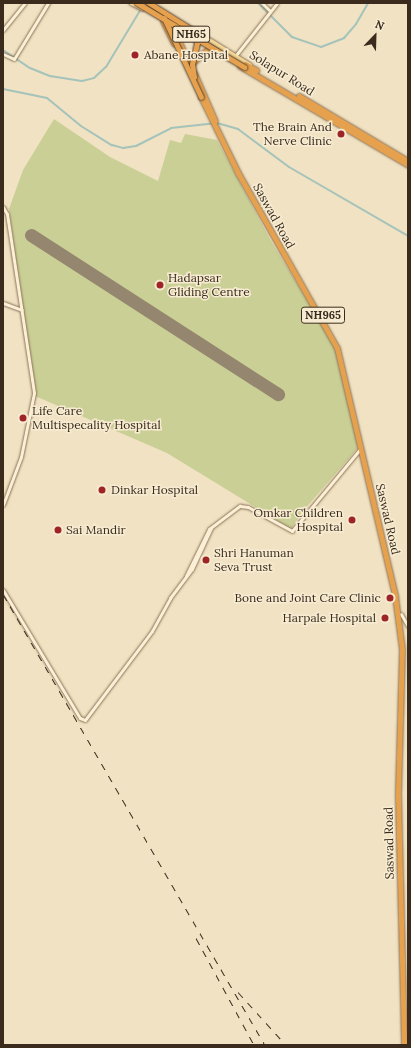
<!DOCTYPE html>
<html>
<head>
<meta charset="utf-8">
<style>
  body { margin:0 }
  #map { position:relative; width:411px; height:1048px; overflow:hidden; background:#f0e2c2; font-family:Lora,serif }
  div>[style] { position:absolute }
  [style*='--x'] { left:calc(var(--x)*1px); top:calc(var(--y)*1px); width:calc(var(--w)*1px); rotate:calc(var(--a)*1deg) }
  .green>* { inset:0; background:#c9cf95 }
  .canal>* { height:2px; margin:-1px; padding:0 1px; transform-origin:1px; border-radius:1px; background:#a5c3ba }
  .runway>* { height:13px; margin:-6.5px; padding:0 6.5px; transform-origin:6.5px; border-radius:6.5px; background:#958670 }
  .roads { filter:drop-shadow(0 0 1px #8c7358) drop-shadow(0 0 1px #8c7358) }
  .minor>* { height:3px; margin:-1.5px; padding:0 1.5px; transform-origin:1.5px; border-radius:1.5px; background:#fbefd6 }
  .major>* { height:4px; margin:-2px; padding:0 2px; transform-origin:2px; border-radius:2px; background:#f6d898 }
  .highway>* { height:5px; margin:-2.5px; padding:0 2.5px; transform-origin:2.5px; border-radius:2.5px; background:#e5a14e }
  .rail>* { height:1px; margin-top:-0.5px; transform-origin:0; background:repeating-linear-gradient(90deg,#3a2b1d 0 7px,transparent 0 14px) }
  .bridges { filter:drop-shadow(0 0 1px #59412d) drop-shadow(0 0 1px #59412d) }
  .highway-bridge>* { height:5px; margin:-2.5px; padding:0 2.5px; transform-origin:2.5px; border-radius:2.5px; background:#e5a14e }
  .dots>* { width:11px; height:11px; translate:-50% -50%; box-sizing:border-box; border:2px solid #f7ecd2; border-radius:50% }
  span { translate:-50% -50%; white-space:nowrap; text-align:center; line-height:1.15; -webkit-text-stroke:3px #f7ecd2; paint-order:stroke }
  .shield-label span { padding:1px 3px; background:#f7ecd2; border:1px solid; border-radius:3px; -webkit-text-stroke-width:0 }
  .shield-label { font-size:11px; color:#3a2b1d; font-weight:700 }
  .poi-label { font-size:12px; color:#3a2b1d }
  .left { translate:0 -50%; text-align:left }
  .right { translate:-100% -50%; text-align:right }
  .street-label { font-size:12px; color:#3a2b1d }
  .frame { position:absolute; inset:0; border:4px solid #3a2b1d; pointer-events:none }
  .north { position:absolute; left:355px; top:16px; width:40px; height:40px; -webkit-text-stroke:3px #f7ecd2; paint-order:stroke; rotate:23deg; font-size:11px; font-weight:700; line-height:16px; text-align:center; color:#3a2b1d }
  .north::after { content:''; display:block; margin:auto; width:14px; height:18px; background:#3a2b1d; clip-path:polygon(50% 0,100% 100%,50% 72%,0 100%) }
</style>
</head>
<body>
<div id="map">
  <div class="green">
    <div style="clip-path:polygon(54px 119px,110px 157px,158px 181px,170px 140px,181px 143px,185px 134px,217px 140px,271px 241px,333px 343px,342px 370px,358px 448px,302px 512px,291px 529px,167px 453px,35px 396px,9px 209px,23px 170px)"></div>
  </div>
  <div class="canal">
    <div style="--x:258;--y:3;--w:48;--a:45"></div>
    <div style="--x:292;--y:37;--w:31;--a:19"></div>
    <div style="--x:321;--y:47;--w:25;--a:-21"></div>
    <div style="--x:344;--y:38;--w:18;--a:-49"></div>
    <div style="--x:356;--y:24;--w:24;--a:-60"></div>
    <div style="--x:3;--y:50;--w:32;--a:34"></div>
    <div style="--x:30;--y:68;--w:22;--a:22"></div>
    <div style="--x:50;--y:76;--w:32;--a:9"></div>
    <div style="--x:82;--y:81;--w:12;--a:-14"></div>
    <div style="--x:94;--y:78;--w:16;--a:-43"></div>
    <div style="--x:106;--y:67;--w:68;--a:-58.9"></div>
    <div style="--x:3;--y:89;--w:45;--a:11.6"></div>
    <div style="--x:47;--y:98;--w:44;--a:39.5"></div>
    <div style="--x:81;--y:126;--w:36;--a:32"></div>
    <div style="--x:112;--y:145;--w:11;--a:15"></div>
    <div style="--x:123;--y:148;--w:13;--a:-9"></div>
    <div style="--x:136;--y:146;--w:39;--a:-27"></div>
    <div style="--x:171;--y:128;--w:46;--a:-6.2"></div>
    <div style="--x:217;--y:123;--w:22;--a:16"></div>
    <div style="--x:238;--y:129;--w:64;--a:36.7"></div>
    <div style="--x:289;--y:167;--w:138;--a:30.1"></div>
  </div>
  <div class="runway">
    <div style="--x:31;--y:235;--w:294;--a:32.8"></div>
  </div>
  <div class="roads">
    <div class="minor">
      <div style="--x:262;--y:3;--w:11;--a:45"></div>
      <div style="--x:3;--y:30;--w:35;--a:-51"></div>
      <div style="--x:3;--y:54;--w:12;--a:24"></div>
      <div style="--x:14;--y:59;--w:66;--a:-58.7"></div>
      <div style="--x:236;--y:55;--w:66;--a:-51.7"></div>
      <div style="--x:3;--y:207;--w:8;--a:60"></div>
      <div style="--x:7;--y:214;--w:181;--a:81.4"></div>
      <div style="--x:34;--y:393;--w:65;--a:101.5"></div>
      <div style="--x:21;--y:457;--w:51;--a:110.6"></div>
      <div style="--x:3;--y:303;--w:20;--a:20"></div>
      <div style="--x:186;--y:576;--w:52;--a:-63.9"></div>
      <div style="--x:209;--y:529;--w:39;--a:-37"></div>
      <div style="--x:240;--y:506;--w:8;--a:7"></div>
      <div style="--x:248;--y:507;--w:50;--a:28.6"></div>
      <div style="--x:292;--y:531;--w:107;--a:-50.3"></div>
      <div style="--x:3;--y:590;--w:149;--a:59"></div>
      <div style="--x:80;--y:718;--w:5;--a:22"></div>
      <div style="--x:85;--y:720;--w:111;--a:-53"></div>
      <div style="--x:152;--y:631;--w:38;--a:-61"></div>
      <div style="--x:170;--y:598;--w:36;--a:-53"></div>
      <div style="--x:192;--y:569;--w:45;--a:-65.1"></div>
      <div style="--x:401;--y:614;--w:14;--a:60"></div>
    </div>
    <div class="major">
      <div style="--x:131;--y:3;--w:13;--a:27"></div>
      <div style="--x:193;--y:30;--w:67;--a:31.6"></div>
    </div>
    <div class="highway">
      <div style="--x:163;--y:21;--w:25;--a:64"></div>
      <div style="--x:172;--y:26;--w:35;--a:66"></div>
      <div style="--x:186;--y:58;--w:7;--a:34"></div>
      <div style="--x:192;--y:63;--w:23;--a:-41"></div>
      <div style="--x:245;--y:64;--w:13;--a:29"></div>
      <div style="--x:240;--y:66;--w:195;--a:30.5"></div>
      <div style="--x:194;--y:73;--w:52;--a:66.4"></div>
      <div style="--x:299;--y:96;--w:127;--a:30.8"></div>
      <div style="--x:201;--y:97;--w:85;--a:64"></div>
      <div style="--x:238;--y:173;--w:201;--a:60.5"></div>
      <div style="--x:337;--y:348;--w:255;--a:76.8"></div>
      <div style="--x:395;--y:596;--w:53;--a:82.5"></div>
      <div style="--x:402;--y:649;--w:147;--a:91.6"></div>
      <div style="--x:398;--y:796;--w:249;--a:88.6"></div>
    </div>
  </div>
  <div class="rail">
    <div style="--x:3;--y:594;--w:522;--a:59.85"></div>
    <div style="--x:196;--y:938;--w:122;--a:61.5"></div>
    <div style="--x:238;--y:992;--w:72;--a:47.8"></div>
  </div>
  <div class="bridges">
    <div class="highway-bridge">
      <div style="--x:137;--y:3;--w:125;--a:30.9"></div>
      <div style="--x:149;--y:3;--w:53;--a:31.9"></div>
      <div style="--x:194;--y:31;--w:12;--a:76"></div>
      <div style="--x:197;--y:43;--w:22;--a:103"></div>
      <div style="--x:192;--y:64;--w:13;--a:81"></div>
      <div style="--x:164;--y:18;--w:87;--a:64.9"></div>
    </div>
  </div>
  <div class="dots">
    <div style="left:135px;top:55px;background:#9e2426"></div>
    <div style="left:341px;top:134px;background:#9e2426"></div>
    <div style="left:160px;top:285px;background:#9e2426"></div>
    <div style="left:23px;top:418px;background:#9e2426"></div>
    <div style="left:102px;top:490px;background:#9e2426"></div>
    <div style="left:352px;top:520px;background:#9e2426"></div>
    <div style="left:58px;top:530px;background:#9e2426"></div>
    <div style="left:206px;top:560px;background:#9e2426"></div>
    <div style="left:390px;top:598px;background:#9e2426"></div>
    <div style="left:385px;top:618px;background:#9e2426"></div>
  </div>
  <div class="shield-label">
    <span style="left:191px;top:34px">NH65</span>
    <span style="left:323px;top:315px">NH965</span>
  </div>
  <div class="poi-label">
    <span class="left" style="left:144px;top:55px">Abane Hospital</span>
    <span class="right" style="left:332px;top:134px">The Brain And<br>Nerve Clinic</span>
    <span class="left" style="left:168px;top:285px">Hadapsar<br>Gliding Centre</span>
    <span class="left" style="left:32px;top:418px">Life Care<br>Multispecality Hospital</span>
    <span class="left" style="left:111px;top:490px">Dinkar Hospital</span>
    <span class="right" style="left:343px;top:520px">Omkar Children<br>Hospital</span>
    <span class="left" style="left:66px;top:530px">Sai Mandir</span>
    <span class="left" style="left:214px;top:560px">Shri Hanuman<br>Seva Trust</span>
    <span class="right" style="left:381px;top:598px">Bone and Joint Care Clinic</span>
    <span class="right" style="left:376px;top:618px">Harpale Hospital</span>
  </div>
  <div class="street-label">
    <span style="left:282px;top:73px;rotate:32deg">Solapur Road</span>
    <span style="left:274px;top:216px;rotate:61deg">Saswad Road</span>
    <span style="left:388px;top:519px;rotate:77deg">Saswad Road</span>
    <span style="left:389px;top:843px;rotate:-91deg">Saswad Road</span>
  </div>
  <div class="frame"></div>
  <div class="north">N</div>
</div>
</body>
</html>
